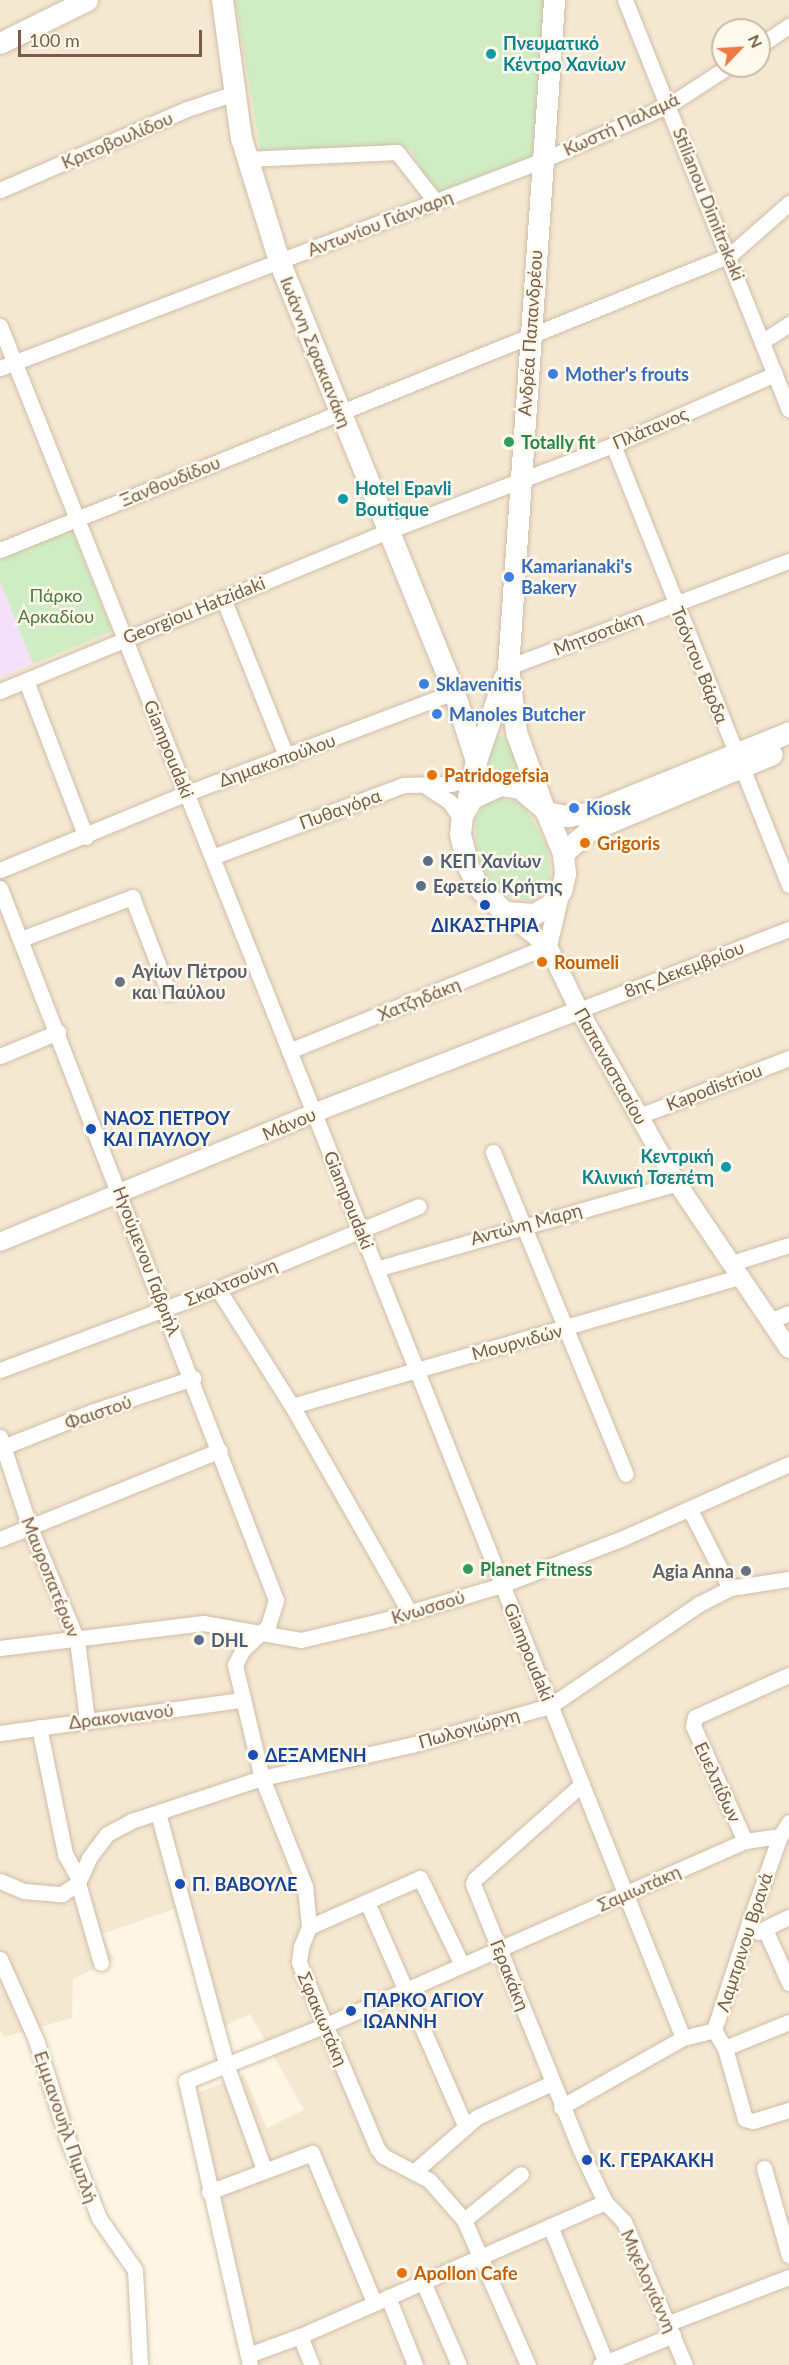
<!DOCTYPE html>
<html>
<head>
<meta charset="utf-8">
<style>
  body { margin:0 }
  #map { position:relative; width:789px; height:2365px; overflow:hidden; background:#fdf6e5; font-family:Lato,sans-serif }
  div>[style] { position:absolute }
  [style*='--x'] { left:calc(var(--x)*1px); top:calc(var(--y)*1px); width:calc(var(--w)*1px); rotate:calc(var(--a)*1deg) }
  .residential>* { inset:0; background:#f5e8d2 }
  .education>* { inset:0; background:#f3e1fa }
  .green>* { inset:0; background:#cfecc2 }
  .roads { filter:drop-shadow(0 0 2px #d0beaa) drop-shadow(0 0 2px #d0beaa) }
  .minor>* { height:15px; margin:-7.5px; padding:0 7.5px; transform-origin:7.5px; border-radius:7.5px; background:#fff }
  .tertiary>* { height:18px; margin:-9px; padding:0 9px; transform-origin:9px; border-radius:9px; background:#fff }
  .secondary>* { height:21px; margin:-10.5px; padding:0 10.5px; transform-origin:10.5px; border-radius:10.5px; background:#fff }
  .dots>* { width:16px; height:16px; translate:-50% -50%; box-sizing:border-box; border:3px solid #fff9ec; border-radius:50% }
  span { translate:-50% -50%; white-space:nowrap; text-align:center; line-height:1.15; -webkit-text-stroke:5px #fff9ec; paint-order:stroke }
  .culture-label { font-size:18px; color:#0d838f; font-weight:700 }
  .left { translate:0 -50%; text-align:left }
  .right { translate:-100% -50%; text-align:right }
  .street-label { font-size:18px; color:#785d48 }
  .shop-label { font-size:18px; color:#366cbe; font-weight:700 }
  .leisure-label { font-size:18px; color:#27864d; font-weight:700 }
  .park-label { font-size:18px; color:#4c7e40 }
  .food-label { font-size:18px; color:#c56008; font-weight:700 }
  .service-label { font-size:18px; color:#4e5e75; font-weight:700 }
  .transit-label { font-size:18px; color:#164399; font-weight:700 }
  .worship-label { font-size:18px; color:#5b616d; font-weight:700 }
  .north { position:absolute; left:711px; top:18px; width:60px; height:60px; box-sizing:border-box; background:#fff9ec; border:2px solid #c9bbaa; border-radius:50%; rotate:65deg; font-size:16px; font-weight:700; line-height:24px; text-align:center; color:#785d48 }
  .north::after { content:''; display:block; margin:auto; width:21px; height:27px; background:#ed7844; clip-path:polygon(50% 0,100% 100%,50% 72%,0 100%) }
  .scale { position:absolute; left:18px; top:30px; width:184px; height:27px; box-sizing:border-box; border:3px solid #785d48; border-top:0; padding-left:8px; font-size:18px; line-height:21px; white-space:nowrap; color:#785d48; -webkit-text-stroke:4px #fff9ec; paint-order:stroke }
</style>
</head>
<body>
<div id="map">
  <div class="residential">
    <div style="clip-path:polygon(evenodd,0 0,789px 0,789px 2365px,250px 2365px,184px 2098px,244px 2075px,267px 2128px,304px 2110px,250px 2014px,214px 2031px,174px 1909px,102px 1934px,114px 1960px,73px 1979px,72px 2018px,4px 2037px,0 2031px,0 0,723px 30px,759px 30px,759px 66px,723px 66px,723px 30px)"></div>
  </div>
  <div class="education">
    <div style="clip-path:polygon(0 581px,33px 664px,0 677px)"></div>
  </div>
  <div class="green">
    <div style="clip-path:polygon(235px 0,549px 0,538px 160px,434px 195px,411px 149px,261px 152px)"></div>
    <div style="clip-path:polygon(72px 530px,112px 631px,33px 664px,0 581px,0 559px)"></div>
    <div style="clip-path:polygon(504px 736px,531px 784px,477px 786px,495px 737px)"></div>
    <div style="clip-path:polygon(501px 799px,515px 801px,526px 809px,547px 846px,551px 879px,541px 895px,530px 901px,504px 896px,486px 872px,477px 852px,475px 819px,487px 803px)"></div>
  </div>
  <div class="roads">
    <div class="minor">
      <div style="--x:625;--y:0;--w:441;--a:68.2"></div>
      <div style="--x:759;--y:46;--w:36;--a:-34"></div>
      <div style="--x:246;--y:159;--w:151;--a:-2.7"></div>
      <div style="--x:397;--y:152;--w:62;--a:52.2"></div>
      <div style="--x:0;--y:190;--w:204;--a:-23.4"></div>
      <div style="--x:187;--y:109;--w:51;--a:-18.4"></div>
      <div style="--x:0;--y:326;--w:1843;--a:68.25"></div>
      <div style="--x:763;--y:341;--w:31;--a:-33"></div>
      <div style="--x:0;--y:368;--w:581;--a:-20.96"></div>
      <div style="--x:543;--y:160;--w:137;--a:-23.6"></div>
      <div style="--x:669;--y:105;--w:72;--a:-33"></div>
      <div style="--x:613;--y:445;--w:474;--a:68.2"></div>
      <div style="--x:0;--y:550;--w:787;--a:-22"></div>
      <div style="--x:730;--y:255;--w:79;--a:-41.4"></div>
      <div style="--x:223;--y:598;--w:172;--a:68.2"></div>
      <div style="--x:508;--y:667;--w:300;--a:-20.7"></div>
      <div style="--x:26;--y:681;--w:167;--a:69"></div>
      <div style="--x:0;--y:691;--w:420;--a:-22.4"></div>
      <div style="--x:388;--y:531;--w:241;--a:-20.9"></div>
      <div style="--x:613;--y:445;--w:177;--a:-23.7"></div>
      <div style="--x:424;--y:785;--w:30;--a:33"></div>
      <div style="--x:449;--y:801;--w:22;--a:56"></div>
      <div style="--x:212;--y:857;--w:205;--a:-20.6"></div>
      <div style="--x:404;--y:785;--w:47;--a:-1.2"></div>
      <div style="--x:451;--y:784;--w:21;--a:-14"></div>
      <div style="--x:0;--y:870;--w:202;--a:-22.4"></div>
      <div style="--x:187;--y:793;--w:285;--a:-20.7"></div>
      <div style="--x:0;--y:888;--w:764;--a:68.81"></div>
      <div style="--x:276;--y:1600;--w:27;--a:107"></div>
      <div style="--x:268;--y:1626;--w:34;--a:137"></div>
      <div style="--x:243;--y:1649;--w:18;--a:117"></div>
      <div style="--x:235;--y:1665;--w:116;--a:76.6"></div>
      <div style="--x:262;--y:1778;--w:116;--a:68.3"></div>
      <div style="--x:305;--y:1886;--w:41;--a:84.4"></div>
      <div style="--x:309;--y:1927;--w:22;--a:112"></div>
      <div style="--x:301;--y:1947;--w:15;--a:98"></div>
      <div style="--x:299;--y:1962;--w:14;--a:69"></div>
      <div style="--x:304;--y:1975;--w:188;--a:67.1"></div>
      <div style="--x:377;--y:2148;--w:10;--a:53"></div>
      <div style="--x:383;--y:2156;--w:52;--a:27.6"></div>
      <div style="--x:429;--y:2180;--w:53;--a:48.8"></div>
      <div style="--x:464;--y:2220;--w:158;--a:66.2"></div>
      <div style="--x:21;--y:939;--w:119;--a:-20.7"></div>
      <div style="--x:132;--y:897;--w:103;--a:68.9"></div>
      <div style="--x:579;--y:1010;--w:225;--a:-21.1"></div>
      <div style="--x:289;--y:1051;--w:279;--a:-22.1"></div>
      <div style="--x:0;--y:1056;--w:63;--a:-22.5"></div>
      <div style="--x:639;--y:1116;--w:161;--a:-21.1"></div>
      <div style="--x:493;--y:1152;--w:348;--a:67.6"></div>
      <div style="--x:732;--y:1263;--w:60;--a:-17.5"></div>
      <div style="--x:376;--y:1269;--w:313;--a:-15.9"></div>
      <div style="--x:218;--y:1289;--w:138;--a:57.7"></div>
      <div style="--x:292;--y:1406;--w:236;--a:60.3"></div>
      <div style="--x:772;--y:1320;--w:18;--a:-22"></div>
      <div style="--x:0;--y:1370;--w:233;--a:-20.4"></div>
      <div style="--x:218;--y:1289;--w:217;--a:-22.4"></div>
      <div style="--x:292;--y:1406;--w:467;--a:-16.1"></div>
      <div style="--x:0;--y:1437;--w:96;--a:71.8"></div>
      <div style="--x:30;--y:1528;--w:121;--a:67.2"></div>
      <div style="--x:77;--y:1640;--w:81;--a:82.9"></div>
      <div style="--x:3;--y:1447;--w:95;--a:-21.7"></div>
      <div style="--x:91;--y:1412;--w:108;--a:-18.4"></div>
      <div style="--x:690;--y:1510;--w:88;--a:62.9"></div>
      <div style="--x:0;--y:1539;--w:237;--a:-22"></div>
      <div style="--x:0;--y:1648;--w:205;--a:-7"></div>
      <div style="--x:203;--y:1623;--w:99;--a:9.8"></div>
      <div style="--x:301;--y:1640;--w:85;--a:-13.5"></div>
      <div style="--x:384;--y:1620;--w:123;--a:-16.5"></div>
      <div style="--x:502;--y:1585;--w:130;--a:-21.2"></div>
      <div style="--x:623;--y:1538;--w:182;--a:-24"></div>
      <div style="--x:39;--y:1727;--w:130;--a:78.4"></div>
      <div style="--x:65;--y:1854;--w:29;--a:61"></div>
      <div style="--x:0;--y:1733;--w:244;--a:-7.8"></div>
      <div style="--x:582;--y:1784;--w:143;--a:138.4"></div>
      <div style="--x:475;--y:1879;--w:5;--a:112"></div>
      <div style="--x:473;--y:1884;--w:286;--a:68"></div>
      <div style="--x:580;--y:2149;--w:59;--a:64.7"></div>
      <div style="--x:605;--y:2202;--w:28;--a:46"></div>
      <div style="--x:624;--y:2222;--w:155;--a:66.9"></div>
      <div style="--x:158;--y:1813;--w:263;--a:74.8"></div>
      <div style="--x:227;--y:2067;--w:109;--a:70.1"></div>
      <div style="--x:745;--y:1841;--w:126;--a:-114.3"></div>
      <div style="--x:693;--y:1726;--w:9;--a:-77"></div>
      <div style="--x:695;--y:1717;--w:103;--a:-24.1"></div>
      <div style="--x:0;--y:1881;--w:26;--a:23"></div>
      <div style="--x:24;--y:1891;--w:38;--a:5"></div>
      <div style="--x:62;--y:1894;--w:19;--a:-35"></div>
      <div style="--x:78;--y:1883;--w:27;--a:-66"></div>
      <div style="--x:89;--y:1858;--w:30;--a:-53"></div>
      <div style="--x:107;--y:1834;--w:27;--a:-28"></div>
      <div style="--x:131;--y:1821;--w:138;--a:-18.2"></div>
      <div style="--x:262;--y:1778;--w:153;--a:-12.5"></div>
      <div style="--x:411;--y:1745;--w:144;--a:-15.7"></div>
      <div style="--x:550;--y:1706;--w:181;--a:-34.4"></div>
      <div style="--x:699;--y:1604;--w:35;--a:-27"></div>
      <div style="--x:730;--y:1588;--w:60;--a:-8.7"></div>
      <div style="--x:78;--y:1883;--w:83;--a:74"></div>
      <div style="--x:367;--y:1902;--w:244;--a:66.3"></div>
      <div style="--x:309;--y:1927;--w:121;--a:-23.8"></div>
      <div style="--x:420;--y:1878;--w:97;--a:64.2"></div>
      <div style="--x:765;--y:1929;--w:59;--a:66"></div>
      <div style="--x:758;--y:1932;--w:34;--a:-26"></div>
      <div style="--x:0;--y:1959;--w:89;--a:66"></div>
      <div style="--x:36;--y:2040;--w:100;--a:72.5"></div>
      <div style="--x:66;--y:2135;--w:89;--a:68.3"></div>
      <div style="--x:99;--y:2218;--w:63;--a:55.3"></div>
      <div style="--x:135;--y:2270;--w:93;--a:86.9"></div>
      <div style="--x:714;--y:2030;--w:113;--a:-71.9"></div>
      <div style="--x:749;--y:1923;--w:92;--a:-70.4"></div>
      <div style="--x:780;--y:1836;--w:17;--a:-57"></div>
      <div style="--x:714;--y:2030;--w:21;--a:59"></div>
      <div style="--x:725;--y:2048;--w:74;--a:74.3"></div>
      <div style="--x:745;--y:2119;--w:8;--a:14"></div>
      <div style="--x:753;--y:2121;--w:38;--a:-17"></div>
      <div style="--x:725;--y:2048;--w:69;--a:-22.1"></div>
      <div style="--x:561;--y:2107;--w:140;--a:-29.5"></div>
      <div style="--x:683;--y:2038;--w:32;--a:-14"></div>
      <div style="--x:764;--y:2168;--w:91;--a:74.1"></div>
      <div style="--x:415;--y:2171;--w:82;--a:-41.1"></div>
      <div style="--x:477;--y:2117;--w:82;--a:-24.4"></div>
      <div style="--x:209;--y:2192;--w:110;--a:-20.7"></div>
      <div style="--x:312;--y:2153;--w:161;--a:67.4"></div>
      <div style="--x:464;--y:2220;--w:73;--a:-38.9"></div>
      <div style="--x:550;--y:2226;--w:150;--a:67.7"></div>
      <div style="--x:423;--y:2282;--w:90;--a:66.6"></div>
      <div style="--x:388;--y:2297;--w:73;--a:68.3"></div>
      <div style="--x:669;--y:2323;--w:129;--a:-21"></div>
      <div style="--x:300;--y:2336;--w:31;--a:68"></div>
      <div style="--x:248;--y:2355;--w:55;--a:-20.1"></div>
      <div style="--x:300;--y:2336;--w:333;--a:-23.7"></div>
      <div style="--x:250;--y:2365;--w:291;--a:-102.7"></div>
      <div style="--x:186;--y:2081;--w:151;--a:-21.8"></div>
      <div style="--x:326;--y:2025;--w:458;--a:-23.7"></div>
      <div style="--x:745;--y:1841;--w:35;--a:-8"></div>
      <div style="--x:600;--y:2365;--w:79;--a:-22.3"></div>
    </div>
    <div class="tertiary">
      <div style="--x:505;--y:912;--w:55;--a:38.3"></div>
      <div style="--x:548;--y:946;--w:71;--a:64.2"></div>
      <div style="--x:579;--y:1010;--w:199;--a:60.5"></div>
      <div style="--x:677;--y:1183;--w:200;--a:56"></div>
      <div style="--x:548;--y:946;--w:57;--a:-76.7"></div>
      <div style="--x:0;--y:1242;--w:339;--a:-22.3"></div>
      <div style="--x:314;--y:1113;--w:284;--a:-21.2"></div>
    </div>
    <div class="secondary">
      <div style="--x:222;--y:0;--w:139;--a:82.2"></div>
      <div style="--x:241;--y:138;--w:129;--a:72.8"></div>
      <div style="--x:279;--y:261;--w:465;--a:67.9"></div>
      <div style="--x:454;--y:692;--w:72;--a:72.3"></div>
      <div style="--x:0;--y:43;--w:97;--a:-26.3"></div>
      <div style="--x:466;--y:806;--w:46;--a:-77.5"></div>
      <div style="--x:476;--y:761;--w:88;--a:-71.4"></div>
      <div style="--x:542;--y:807;--w:29;--a:-139"></div>
      <div style="--x:520;--y:788;--w:20;--a:-171"></div>
      <div style="--x:500;--y:785;--w:31;--a:155"></div>
      <div style="--x:472;--y:798;--w:20;--a:120"></div>
      <div style="--x:462;--y:815;--w:19;--a:96"></div>
      <div style="--x:460;--y:834;--w:34;--a:76"></div>
      <div style="--x:468;--y:867;--w:26;--a:61"></div>
      <div style="--x:481;--y:890;--w:33;--a:43"></div>
      <div style="--x:505;--y:912;--w:29;--a:4"></div>
      <div style="--x:534;--y:914;--w:18;--a:-29"></div>
      <div style="--x:550;--y:905;--w:18;--a:-52"></div>
      <div style="--x:561;--y:891;--w:18;--a:-77"></div>
      <div style="--x:565;--y:873;--w:20;--a:-96"></div>
      <div style="--x:563;--y:853;--w:44;--a:-112.5"></div>
      <div style="--x:544;--y:809;--w:82;--a:-110"></div>
      <div style="--x:516;--y:732;--w:65;--a:-97"></div>
      <div style="--x:508;--y:667;--w:669;--a:-86.05"></div>
      <div style="--x:546;--y:812;--w:21;--a:11"></div>
      <div style="--x:567;--y:816;--w:22;--a:-8"></div>
      <div style="--x:589;--y:813;--w:216;--a:-22"></div>
      <div style="--x:563;--y:853;--w:33;--a:-41"></div>
      <div style="--x:588;--y:831;--w:199;--a:-22.7"></div>
    </div>
  </div>
  <div class="dots">
    <div style="left:491px;top:54px;background:#0f9aa8"></div>
    <div style="left:553px;top:374px;background:#3f7fe0"></div>
    <div style="left:509px;top:442px;background:#2e9e5b"></div>
    <div style="left:343px;top:499px;background:#0f9aa8"></div>
    <div style="left:509px;top:577px;background:#3f7fe0"></div>
    <div style="left:424px;top:684px;background:#3f7fe0"></div>
    <div style="left:437px;top:714px;background:#3f7fe0"></div>
    <div style="left:432px;top:775px;background:#e8710a"></div>
    <div style="left:574px;top:808px;background:#3f7fe0"></div>
    <div style="left:585px;top:843px;background:#e8710a"></div>
    <div style="left:428px;top:861px;background:#5c6f8a"></div>
    <div style="left:421px;top:886px;background:#5c6f8a"></div>
    <div style="left:485px;top:905px;background:#1a4fb4"></div>
    <div style="left:542px;top:962px;background:#e8710a"></div>
    <div style="left:120px;top:982px;background:#6b7280"></div>
    <div style="left:91px;top:1129px;background:#1a4fb4"></div>
    <div style="left:726px;top:1167px;background:#0f9aa8"></div>
    <div style="left:468px;top:1569px;background:#2e9e5b"></div>
    <div style="left:746px;top:1571px;background:#6b7280"></div>
    <div style="left:199px;top:1640px;background:#5c6f8a"></div>
    <div style="left:253px;top:1755px;background:#1a4fb4"></div>
    <div style="left:180px;top:1884px;background:#1a4fb4"></div>
    <div style="left:351px;top:2011px;background:#1a4fb4"></div>
    <div style="left:587px;top:2160px;background:#1a4fb4"></div>
    <div style="left:402px;top:2273px;background:#e8710a"></div>
  </div>
  <div class="culture-label">
    <span class="left" style="left:503px;top:54px">Πνευματικό<br>Κέντρο Χανίων</span>
    <span class="left" style="left:355px;top:499px">Hotel Epavli<br>Boutique</span>
    <span class="right" style="left:714px;top:1167px">Κεντρική<br>Κλινική Τσεπέτη</span>
  </div>
  <div class="street-label">
    <span style="left:621px;top:124px;rotate:-25deg">Κωστή Παλαμά</span>
    <span style="left:117px;top:140px;rotate:-23deg">Κριτοβουλίδου</span>
    <span style="left:709px;top:204px;rotate:68deg">Stilianou Dimitrakaki</span>
    <span style="left:380px;top:223px;rotate:-21deg">Αντωνίου Γιάνναρη</span>
    <span style="left:530px;top:333px;rotate:-86deg">Ανδρέα Παπανδρέου</span>
    <span style="left:316px;top:352px;rotate:68deg">Ιωάννη Σφακιανάκη</span>
    <span style="left:650px;top:428px;rotate:-23deg">Πλάτανος</span>
    <span style="left:170px;top:481px;rotate:-22deg">Ξανθουδίδου</span>
    <span style="left:194px;top:610px;rotate:-22deg">Georgiou Hatzidaki</span>
    <span style="left:598px;top:633px;rotate:-21deg">Μητσοτάκη</span>
    <span style="left:700px;top:665px;rotate:68deg">Τσόντου Βάρδα</span>
    <span style="left:169px;top:749px;rotate:68deg">Giampoudaki</span>
    <span style="left:277px;top:760px;rotate:-20deg">Δημακοπούλου</span>
    <span style="left:340px;top:809px;rotate:-20deg">Πυθαγόρα</span>
    <span style="left:684px;top:969px;rotate:-21deg">8ης Δεκεμβρίου</span>
    <span style="left:419px;top:999px;rotate:-22deg">Χατζηδάκη</span>
    <span style="left:611px;top:1066px;rotate:61deg">Παπαναστασίου</span>
    <span style="left:714px;top:1087px;rotate:-21deg">Kapodistriou</span>
    <span style="left:289px;top:1124px;rotate:-23deg">Μάνου</span>
    <span style="left:349px;top:1200px;rotate:68deg">Giampoudaki</span>
    <span style="left:526px;top:1224px;rotate:-15deg">Αντώνη Μαρη</span>
    <span style="left:147px;top:1261px;rotate:69deg">Ηγούμενου Γαβριήλ</span>
    <span style="left:231px;top:1282px;rotate:-22deg">Σκαλτσούνη</span>
    <span style="left:517px;top:1342px;rotate:-15deg">Μουρνιδών</span>
    <span style="left:98px;top:1412px;rotate:-19deg">Φαιστού</span>
    <span style="left:51px;top:1577px;rotate:68deg">Μαυροπατέρων</span>
    <span style="left:428px;top:1607px;rotate:-17deg">Κνωσσού</span>
    <span style="left:529px;top:1652px;rotate:68deg">Giampoudaki</span>
    <span style="left:121px;top:1716px;rotate:-7deg">Δρακονιανού</span>
    <span style="left:469px;top:1728px;rotate:-16deg">Πωλογιώργη</span>
    <span style="left:718px;top:1782px;rotate:65deg">Ευελπίδων</span>
    <span style="left:639px;top:1888px;rotate:-24deg">Σαμιωτάκη</span>
    <span style="left:744px;top:1942px;rotate:-72deg">Λαμπρινου Βρανά</span>
    <span style="left:510px;top:1975px;rotate:68deg">Γερακάκη</span>
    <span style="left:323px;top:2019px;rotate:67deg">Σφακιωτάκη</span>
    <span style="left:66px;top:2127px;rotate:71deg">Εµµανουήλ Πιµπλή</span>
    <span style="left:649px;top:2281px;rotate:66deg">Μιχελογιάννη</span>
  </div>
  <div class="shop-label">
    <span class="left" style="left:565px;top:374px">Mother's frouts</span>
    <span class="left" style="left:521px;top:577px">Kamarianaki's<br>Bakery</span>
    <span class="left" style="left:436px;top:684px">Sklavenitis</span>
    <span class="left" style="left:449px;top:714px">Manoles Butcher</span>
    <span class="left" style="left:586px;top:808px">Kiosk</span>
  </div>
  <div class="leisure-label">
    <span class="left" style="left:521px;top:442px">Totally fit</span>
    <span class="left" style="left:480px;top:1569px">Planet Fitness</span>
  </div>
  <div class="park-label">
    <span style="left:56px;top:606px">Πάρκο<br>Αρκαδίου</span>
  </div>
  <div class="food-label">
    <span class="left" style="left:444px;top:775px">Patridogefsia</span>
    <span class="left" style="left:597px;top:843px">Grigoris</span>
    <span class="left" style="left:554px;top:962px">Roumeli</span>
    <span class="left" style="left:414px;top:2273px">Apollon Cafe</span>
  </div>
  <div class="service-label">
    <span class="left" style="left:440px;top:861px">ΚΕΠ Χανίων</span>
    <span class="left" style="left:433px;top:886px">Εφετείο Κρήτης</span>
    <span class="left" style="left:211px;top:1640px">DHL</span>
  </div>
  <div class="transit-label">
    <span style="left:485px;top:925px">ΔΙΚΑΣΤΗΡΙΑ</span>
    <span class="left" style="left:103px;top:1129px">ΝΑΟΣ ΠΕΤΡΟΥ<br>ΚΑΙ ΠΑΥΛΟΥ</span>
    <span class="left" style="left:265px;top:1755px">ΔΕΞΑΜΕΝΗ</span>
    <span class="left" style="left:192px;top:1884px">Π. ΒΑΒΟΥΛΕ</span>
    <span class="left" style="left:363px;top:2011px">ΠΑΡΚΟ ΑΓΙΟΥ<br>ΙΩΑΝΝΗ</span>
    <span class="left" style="left:599px;top:2160px">Κ. ΓΕΡΑΚΑΚΗ</span>
  </div>
  <div class="worship-label">
    <span class="left" style="left:132px;top:982px">Αγίων Πέτρου<br>και Παύλου</span>
    <span class="right" style="left:734px;top:1571px">Agia Anna</span>
  </div>
  <div class="north">N</div>
  <div class="scale">100 m</div>
</div>
</body>
</html>
